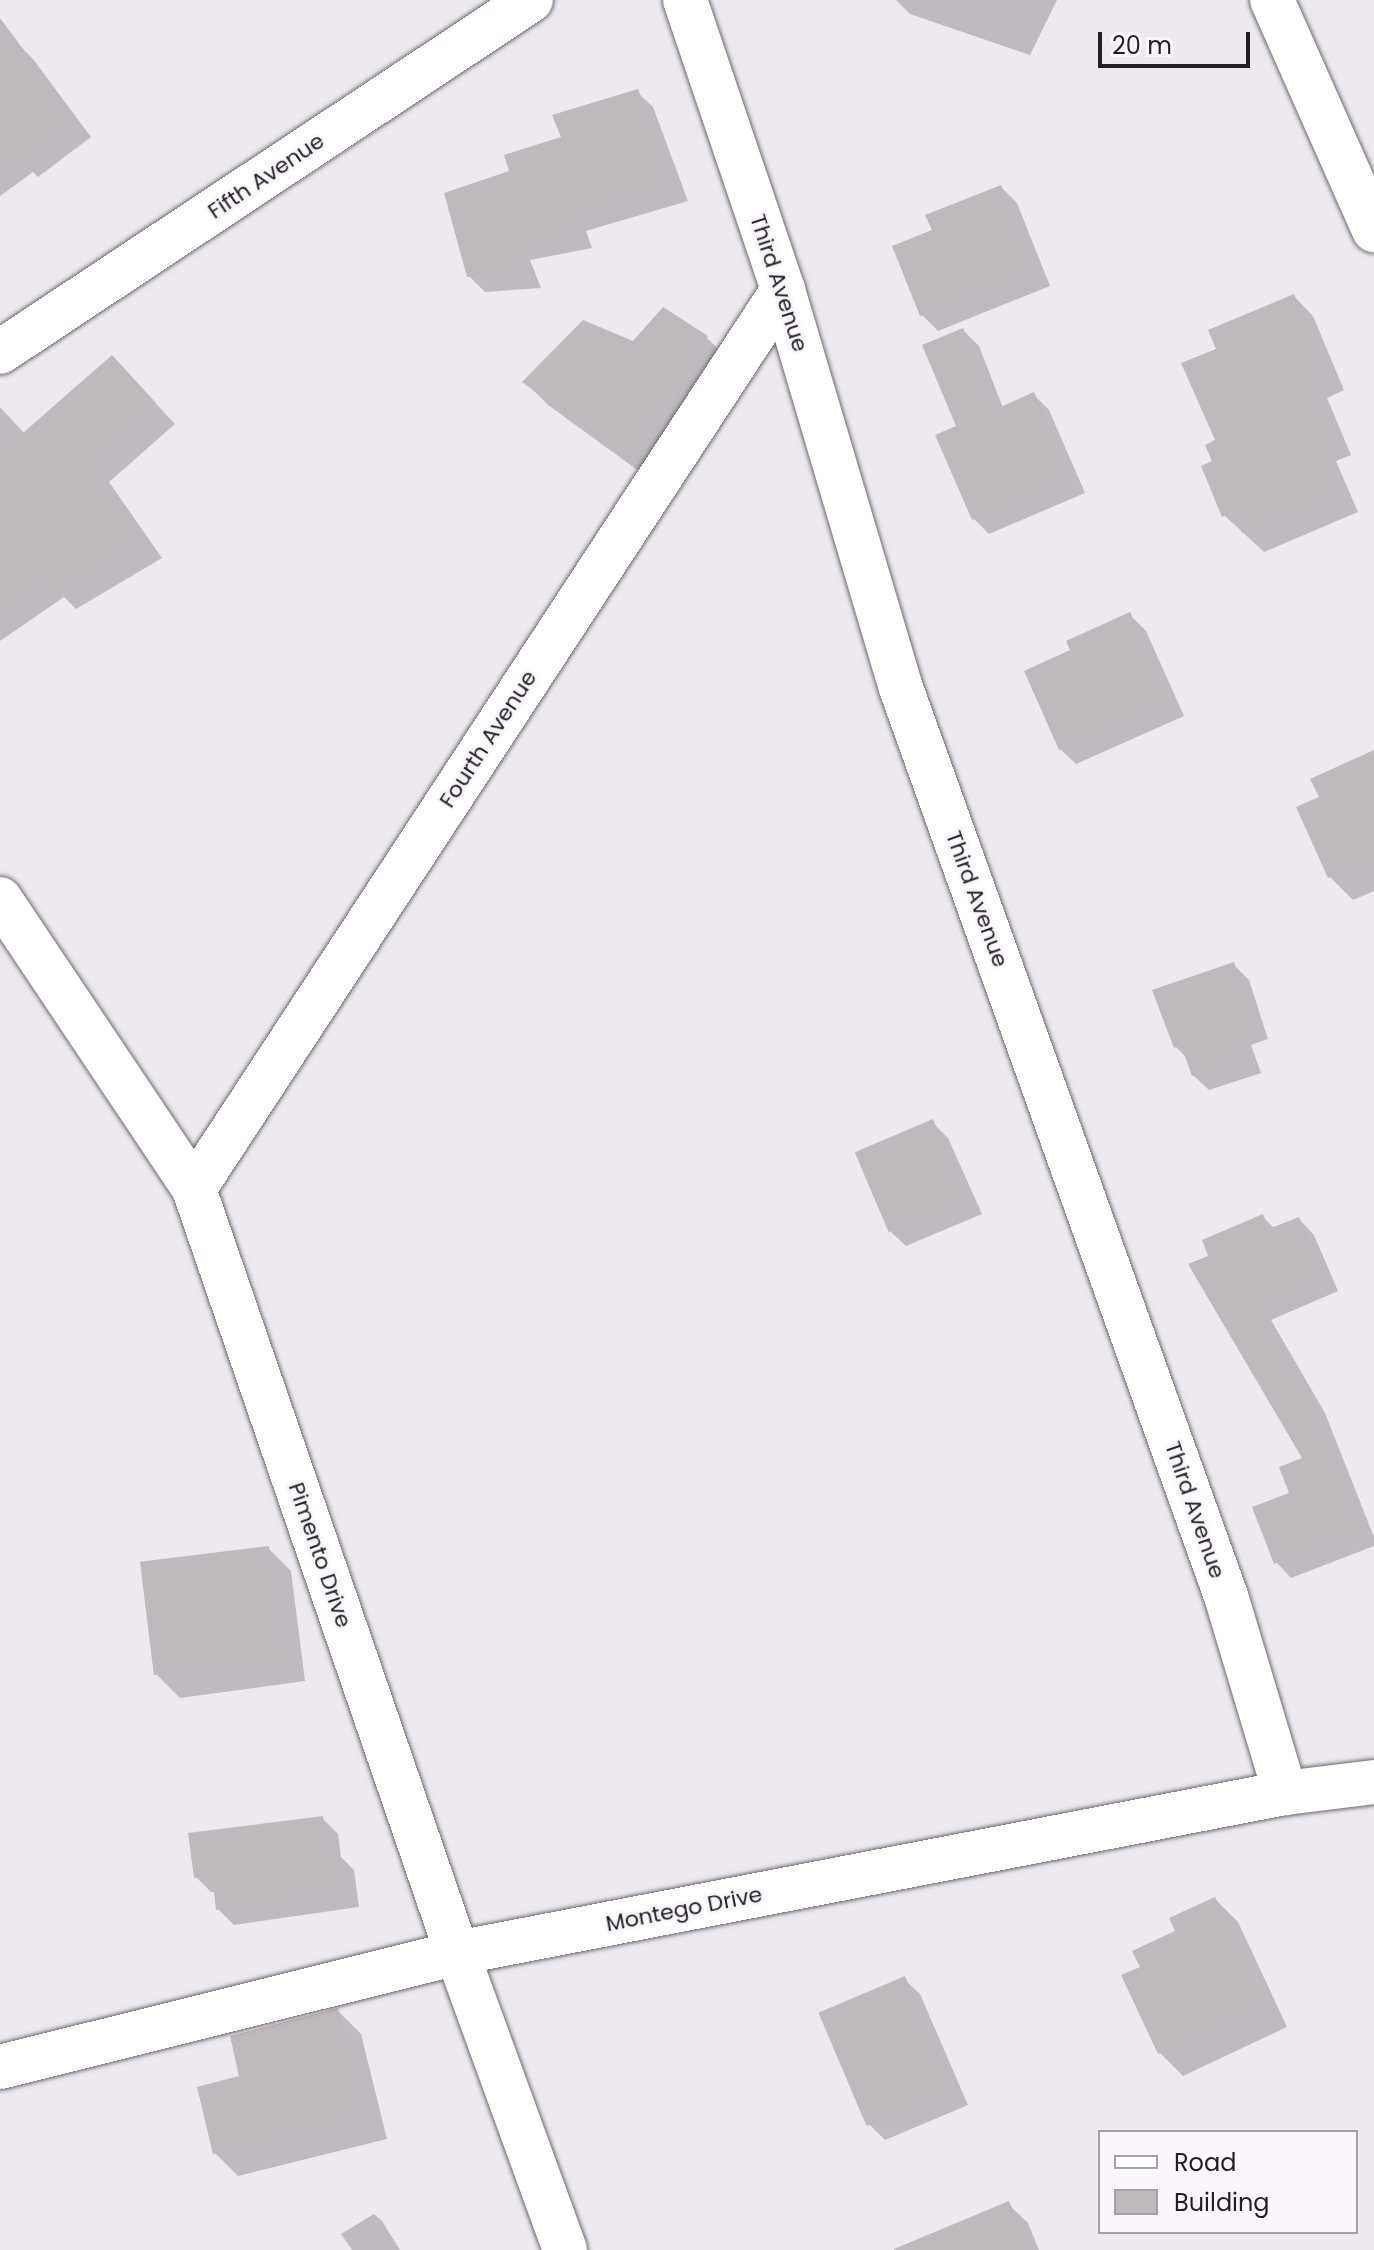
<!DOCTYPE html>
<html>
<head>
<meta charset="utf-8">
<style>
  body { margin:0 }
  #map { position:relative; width:1374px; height:2250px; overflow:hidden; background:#eee9f0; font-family:Poppins,sans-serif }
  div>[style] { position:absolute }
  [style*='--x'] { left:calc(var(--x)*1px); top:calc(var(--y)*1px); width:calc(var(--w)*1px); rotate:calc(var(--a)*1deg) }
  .shadow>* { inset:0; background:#0003 }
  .building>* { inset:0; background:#bfb8bd; transform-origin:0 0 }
  .roads { filter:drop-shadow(0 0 2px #6d696f) drop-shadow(0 0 2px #6d696f) }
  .minor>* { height:44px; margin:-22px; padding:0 22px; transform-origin:22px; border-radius:22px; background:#fff }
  span { translate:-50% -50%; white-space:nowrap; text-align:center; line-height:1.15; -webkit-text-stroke:6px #fbf6fd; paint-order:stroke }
  .street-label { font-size:22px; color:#211f22 }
  .legend { position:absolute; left:1098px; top:2130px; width:260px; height:104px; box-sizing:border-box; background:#fbf6fd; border:2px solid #a4a0a5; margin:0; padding:10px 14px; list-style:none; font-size:24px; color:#211f22 }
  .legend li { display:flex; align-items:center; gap:16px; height:40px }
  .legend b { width:40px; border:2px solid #a4a0a5 }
  .scale { position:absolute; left:1098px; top:32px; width:152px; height:36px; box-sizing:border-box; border:4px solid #211f22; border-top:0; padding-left:10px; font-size:24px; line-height:28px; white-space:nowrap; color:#211f22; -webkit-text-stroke:6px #fbf6fd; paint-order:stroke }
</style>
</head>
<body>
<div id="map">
  <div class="shadow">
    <div style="clip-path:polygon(896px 0,1057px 0,1030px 55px,910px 14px)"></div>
    <div style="clip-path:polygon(15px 41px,33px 59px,91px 137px,38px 177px,33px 172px,0 196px,0 52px)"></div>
    <div style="clip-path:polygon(637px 92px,653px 107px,688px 201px,586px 231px,592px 248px,530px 260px,541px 288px,485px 292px,469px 276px,512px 173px)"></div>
    <div style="clip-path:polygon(1001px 187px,1017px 203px,1050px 286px,938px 331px,922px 315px,935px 231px)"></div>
    <div style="clip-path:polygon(1294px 296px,1313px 316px,1344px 390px,1327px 398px,1351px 455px,1336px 461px,1358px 512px,1264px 552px,1224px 515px,1214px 462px,1219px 350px)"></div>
    <div style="clip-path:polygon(663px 310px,707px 338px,730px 361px,647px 477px,548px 405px,525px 382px,633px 343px)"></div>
    <div style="clip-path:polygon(963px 330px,979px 346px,1003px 408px,1034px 395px,1049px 410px,1085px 493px,989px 534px,974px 519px,959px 427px)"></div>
    <div style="clip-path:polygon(132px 378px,175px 424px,109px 482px,162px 558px,76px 609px,64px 597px,0 641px,0 407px,25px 434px)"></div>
    <div style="clip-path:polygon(1130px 615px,1146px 631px,1184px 716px,1076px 764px,1060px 749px,1073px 651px)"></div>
    <div style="clip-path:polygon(1374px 752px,1374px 891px,1353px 900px,1330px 877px,1299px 808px,1322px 798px)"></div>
    <div style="clip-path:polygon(1233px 964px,1249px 980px,1268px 1039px,1251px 1045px,1261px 1073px,1209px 1090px,1193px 1075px,1188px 1059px,1176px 1047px)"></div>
    <div style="clip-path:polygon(932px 1122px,948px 1138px,982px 1214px,906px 1246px,890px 1231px)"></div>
    <div style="clip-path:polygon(1262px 1216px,1275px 1229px,1299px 1219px,1314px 1235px,1338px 1291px,1271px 1320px,1325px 1413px,1374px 1537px,1374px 1546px,1291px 1578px,1276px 1562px,1291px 1494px,1305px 1459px,1210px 1257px)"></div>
    <div style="clip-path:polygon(268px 1548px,291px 1571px,305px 1681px,180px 1698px,157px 1675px)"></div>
    <div style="clip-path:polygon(322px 1818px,338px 1834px,341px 1857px,354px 1870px,359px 1907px,234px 1925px,218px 1909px,216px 1892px,211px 1892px,196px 1877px)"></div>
    <div style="clip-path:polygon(1215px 1899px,1238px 1922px,1287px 2027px,1183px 2076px,1160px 2053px,1142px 1968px)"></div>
    <div style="clip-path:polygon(904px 1979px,920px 1994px,968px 2105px,885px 2140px,869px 2124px)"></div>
    <div style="clip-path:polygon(338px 2011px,361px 2034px,387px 2139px,238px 2176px,215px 2153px,242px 2078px)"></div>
    <div style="clip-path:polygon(1008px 2204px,1028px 2223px,1039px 2250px,909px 2250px)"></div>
    <div style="clip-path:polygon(374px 2214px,382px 2221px,400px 2250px,352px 2250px,341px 2234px)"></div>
  </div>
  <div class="building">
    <div style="clip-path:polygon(0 18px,74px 118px,18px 160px,14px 154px,0 165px)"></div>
    <div style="clip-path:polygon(638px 89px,673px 185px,572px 215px,578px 232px,515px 245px,527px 272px,467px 277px,444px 193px,509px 171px,504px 155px,561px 137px,552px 115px)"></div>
    <div style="clip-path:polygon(1001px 185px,1036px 270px,920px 316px,892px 246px,932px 230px,925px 215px)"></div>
    <div style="clip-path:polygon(1294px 294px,1326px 370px,1309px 378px,1333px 435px,1318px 441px,1339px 492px,1242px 533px,1233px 512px,1222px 517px,1201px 466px,1212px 461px,1205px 445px,1215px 440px,1181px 363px,1216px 349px,1208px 330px)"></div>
    <div style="clip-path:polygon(663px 307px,708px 336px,623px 455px,522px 382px,583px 320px,633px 341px)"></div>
    <div style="clip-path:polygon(963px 328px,996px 409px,1034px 392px,1071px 477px,972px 520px,935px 435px,956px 426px,922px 345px)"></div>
    <div style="clip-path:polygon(112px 355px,156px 403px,90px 461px,144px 538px,54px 590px,44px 577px,0 610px,0 453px)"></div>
    <div style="clip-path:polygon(1130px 612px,1170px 700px,1059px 750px,1024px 671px,1070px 650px,1066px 641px)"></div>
    <div style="clip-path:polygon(1374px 750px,1374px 857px,1328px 878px,1296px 807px,1319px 797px,1310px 779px)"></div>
    <div style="clip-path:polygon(1234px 962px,1254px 1023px,1236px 1029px,1246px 1057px,1192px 1076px,1181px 1045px,1174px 1048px,1152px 990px)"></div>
    <div style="left:933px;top:1119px;width:87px;height:85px;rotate:67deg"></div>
    <div style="clip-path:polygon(1263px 1214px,1269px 1229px,1299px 1217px,1324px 1275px,1257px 1304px,1310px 1395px,1363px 1529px,1274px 1564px,1252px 1507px,1289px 1493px,1279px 1467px,1302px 1458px,1188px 1264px,1208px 1256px,1202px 1240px)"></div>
    <div style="left:269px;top:1546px;width:114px;height:130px;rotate:83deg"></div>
    <div style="clip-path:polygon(323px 1816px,327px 1854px,339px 1852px,344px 1892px,216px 1910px,212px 1875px,194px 1878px,188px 1833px)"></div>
    <div style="clip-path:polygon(1215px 1897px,1265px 2004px,1158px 2054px,1121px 1975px,1140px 1967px,1132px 1951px,1175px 1931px,1169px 1918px)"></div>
    <div style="left:905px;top:1976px;width:123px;height:94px;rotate:67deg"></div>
    <div style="clip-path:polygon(338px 2008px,365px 2116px,213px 2154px,197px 2087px,239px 2076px,230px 2036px)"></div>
    <div style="clip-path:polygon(1009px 2201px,1029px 2250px,894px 2250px,894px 2249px)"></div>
  </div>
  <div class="roads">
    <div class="minor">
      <div style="--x:685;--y:0;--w:306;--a:71.3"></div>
      <div style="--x:783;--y:290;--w:415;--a:73.5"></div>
      <div style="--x:901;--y:688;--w:964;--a:70.31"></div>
      <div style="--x:1226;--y:1596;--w:206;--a:73.3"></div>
      <div style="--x:1272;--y:0;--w:252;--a:66.1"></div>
      <div style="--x:0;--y:352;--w:637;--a:-33.54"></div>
      <div style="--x:0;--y:899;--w:349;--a:56.2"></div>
      <div style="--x:194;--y:1189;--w:808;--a:71"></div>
      <div style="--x:457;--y:1953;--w:316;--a:70"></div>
      <div style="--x:194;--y:1189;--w:1075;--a:-56.77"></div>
      <div style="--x:0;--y:2067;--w:471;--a:-14"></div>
      <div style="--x:457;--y:1953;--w:843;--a:-10.94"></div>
      <div style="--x:1285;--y:1793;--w:90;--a:-7"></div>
    </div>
  </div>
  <div class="street-label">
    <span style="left:266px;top:176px;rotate:-34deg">Fifth Avenue</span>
    <span style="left:779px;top:283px;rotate:72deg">Third Avenue</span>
    <span style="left:488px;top:739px;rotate:-57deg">Fourth Avenue</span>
    <span style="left:977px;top:899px;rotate:70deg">Third Avenue</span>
    <span style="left:1195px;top:1510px;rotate:71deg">Third Avenue</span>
    <span style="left:320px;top:1555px;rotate:71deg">Pimento Drive</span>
    <span style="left:684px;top:1909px;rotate:-11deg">Montego Drive</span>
  </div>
  <ul class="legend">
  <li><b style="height:10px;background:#fff"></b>Road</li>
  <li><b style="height:22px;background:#bfb8bd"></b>Building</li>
  </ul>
  <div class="scale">20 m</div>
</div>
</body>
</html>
